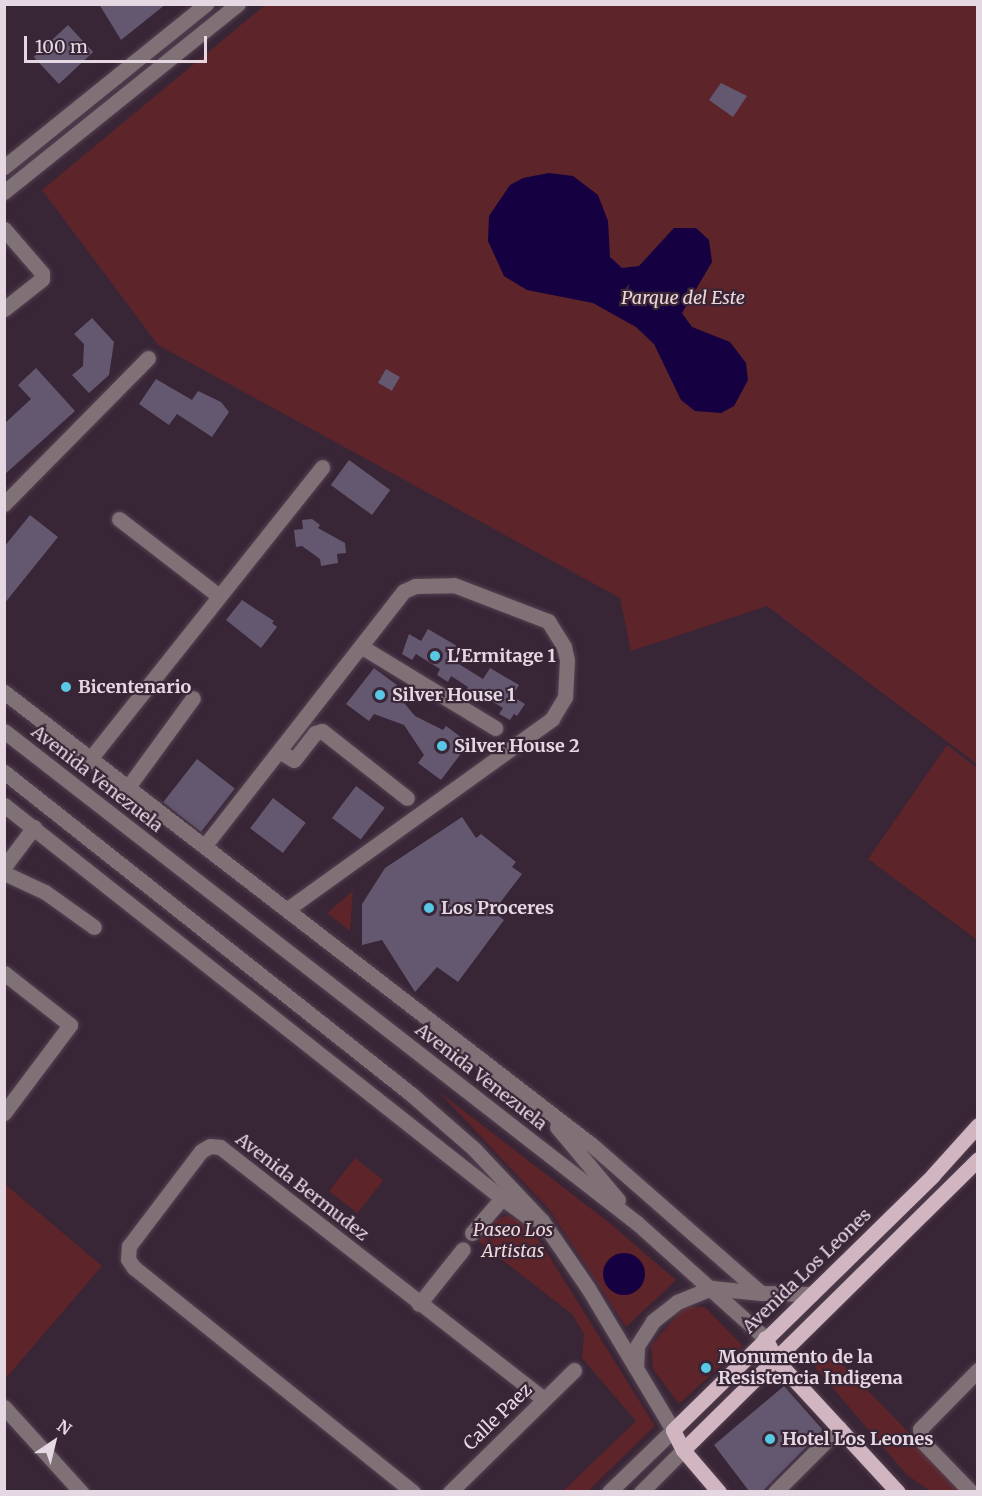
<!DOCTYPE html>
<html>
<head>
<meta charset="utf-8">
<style>
  body { margin:0 }
  #map { position:relative; width:982px; height:1496px; overflow:hidden; background:#382536; font-family:Merriweather,serif }
  div>[style] { position:absolute }
  [style*='--x'] { left:calc(var(--x)*1px); top:calc(var(--y)*1px); width:calc(var(--w)*1px); rotate:calc(var(--a)*1deg) }
  .green>* { inset:0; background:#5d242a; transform-origin:0 0 }
  .water>* { inset:0; background:#150142 }
  .round { border-radius:50% }
  .building>* { inset:0; background:#645870; transform-origin:0 0 }
  .roads { filter:drop-shadow(0 0 2px #544252) drop-shadow(0 0 2px #544252) }
  .minor>* { height:15px; margin:-7.5px; padding:0 7.5px; transform-origin:7.5px; border-radius:7.5px; background:#7f7176 }
  .major>* { height:15px; margin:-7.5px; padding:0 7.5px; transform-origin:7.5px; border-radius:7.5px; background:#d1b6c1 }
  .dots>* { width:16px; height:16px; translate:-50% -50%; box-sizing:border-box; border:3px solid #382536; border-radius:50% }
  span { translate:-50% -50%; white-space:nowrap; text-align:center; line-height:1.15; -webkit-text-stroke:4.5px #382536; paint-order:stroke }
  .park-label { font-size:18px; color:#efd6d7; font-style:italic }
  .poi-label { font-size:18px; color:#e5d8e3; font-weight:700 }
  .left { translate:0 -50%; text-align:left }
  .street-label { font-size:18px; color:#e5d8e3 }
  .frame { position:absolute; inset:0; border:6px solid #e5d8e3; pointer-events:none }
  .north { position:absolute; left:24px; top:1412px; width:60px; height:60px; -webkit-text-stroke:4px #382536; paint-order:stroke; rotate:35deg; font-size:16px; font-weight:700; line-height:24px; text-align:center; color:#e5d8e3 }
  .north::after { content:''; display:block; margin:auto; width:21px; height:27px; background:#e5d8e3; clip-path:polygon(50% 0,100% 100%,50% 72%,0 100%) }
  .scale { position:absolute; left:24px; top:36px; width:183px; height:27px; box-sizing:border-box; border:3px solid #e5d8e3; border-top:0; padding-left:8px; font-size:18px; line-height:21px; white-space:nowrap; color:#e5d8e3; -webkit-text-stroke:4px #382536; paint-order:stroke }
</style>
</head>
<body>
<div id="map">
  <div class="green">
    <div style="clip-path:polygon(265px 5px,977px 5px,977px 764px,767px 606px,631px 651px,620px 598px,158px 345px,42px 190px)"></div>
    <div style="clip-path:polygon(947px 745px,977px 768px,977px 940px,868px 859px)"></div>
    <div style="clip-path:polygon(353px 891px,350px 931px,327px 913px)"></div>
    <div style="clip-path:polygon(439px 1092px,607px 1221px,676px 1280px,626px 1327px,549px 1209px)"></div>
    <div style="left:355px;top:1158px;width:36px;height:42px;rotate:38deg"></div>
    <div style="clip-path:polygon(5px 1184px,102px 1266px,7px 1377px,4px 1375px)"></div>
    <div style="clip-path:polygon(507px 1215px,529px 1224px,655px 1426px,588px 1491px,563px 1491px,636px 1421px,582px 1358px,584px 1334px,572px 1314px,479px 1242px,492px 1222px)"></div>
    <div style="clip-path:polygon(684px 1307px,705px 1307px,743px 1346px,679px 1404px,653px 1369px,651px 1345px)"></div>
    <div style="clip-path:polygon(827px 1353px,834px 1356px,966px 1491px,930px 1491px,907px 1475px,815px 1367px)"></div>
  </div>
  <div class="water">
    <div style="clip-path:polygon(549px 173px,573px 176px,598px 195px,608px 221px,610px 257px,622px 268px,639px 266px,674px 228px,696px 228px,709px 240px,712px 262px,682px 313px,692px 327px,730px 342px,746px 363px,748px 380px,734px 406px,721px 413px,695px 411px,681px 400px,654px 344px,636px 327px,593px 303px,527px 290px,504px 276px,488px 241px,489px 216px,510px 185px,523px 178px)"></div>
    <div class="round" style="left:603px;top:1253px;width:42px;height:42px"></div>
  </div>
  <div class="building">
    <div style="clip-path:polygon(99px 4px,166px 4px,121px 40px)"></div>
    <div style="left:68px;top:25px;width:37px;height:47px;rotate:47deg"></div>
    <div style="clip-path:polygon(721px 83px,747px 96px,733px 117px,709px 100px)"></div>
    <div style="clip-path:polygon(92px 318px,114px 342px,109px 375px,89px 393px,72px 375px,83px 366px,84px 344px,74px 334px)"></div>
    <div style="clip-path:polygon(36px 368px,75px 411px,4px 475px,4px 424px,31px 399px,18px 385px)"></div>
    <div style="left:386px;top:369px;width:16px;height:16px;rotate:30deg"></div>
    <div style="clip-path:polygon(156px 379px,192px 400px,198px 391px,221px 402px,229px 412px,212px 437px,177px 414px,169px 425px,139px 404px)"></div>
    <div style="left:349px;top:460px;width:51px;height:31px;rotate:36deg"></div>
    <div style="clip-path:polygon(30px 515px,58px 537px,4px 604px,4px 547px)"></div>
    <div style="clip-path:polygon(312px 519px,320px 525px,318px 528px,345px 543px,346px 553px,337px 554px,338px 563px,321px 566px,320px 559px,302px 546px,296px 547px,294px 530px,303px 529px,302px 520px)"></div>
    <div style="clip-path:polygon(242px 600px,274px 621px,272px 623px,277px 627px,261px 648px,226px 620px)"></div>
    <div style="clip-path:polygon(428px 629px,457px 646px,450px 658px,462px 666px,483px 679px,490px 668px,519px 685px,512px 696px,525px 704px,517px 716px,514px 714px,510px 720px,499px 714px,503px 708px,478px 693px,475px 699px,465px 693px,468px 687px,451px 676px,448px 682px,437px 675px,440px 669px,416px 654px,412px 660px,402px 654px,409px 634px,421px 641px)"></div>
    <div style="clip-path:polygon(374px 668px,397px 685px,393px 690px,415px 716px,443px 730px,446px 726px,469px 743px,441px 780px,418px 763px,424px 755px,404px 725px,374px 714px,369px 721px,346px 704px)"></div>
    <div style="left:197px;top:759px;width:48px;height:55px;rotate:38deg"></div>
    <div style="left:356px;top:786px;width:36px;height:40px;rotate:37deg"></div>
    <div style="left:273px;top:798px;width:41px;height:38px;rotate:37deg"></div>
    <div style="clip-path:polygon(462px 817px,476px 838px,481px 834px,516px 862px,512px 867px,522px 874px,493px 912px,504px 920px,458px 982px,437px 967px,415px 992px,382px 940px,362px 945px,362px 904px,385px 868px)"></div>
    <div style="clip-path:polygon(784px 1386px,823px 1430px,763px 1491px,749px 1491px,714px 1445px)"></div>
  </div>
  <div class="roads">
    <div class="minor">
      <div style="--x:4;--y:167;--w:260;--a:-38.9"></div>
      <div style="--x:4;--y:192;--w:300;--a:-38.8"></div>
      <div style="--x:4;--y:229;--w:58;--a:49.2"></div>
      <div style="--x:42;--y:273;--w:6;--a:90"></div>
      <div style="--x:42;--y:279;--w:48;--a:141.7"></div>
      <div style="--x:4;--y:504;--w:205;--a:-45.4"></div>
      <div style="--x:119;--y:519;--w:126;--a:37.6"></div>
      <div style="--x:362;--y:647;--w:156;--a:31.3"></div>
      <div style="--x:4;--y:692;--w:744;--a:37.62"></div>
      <div style="--x:593;--y:1146;--w:223;--a:41.2"></div>
      <div style="--x:761;--y:1293;--w:51;--a:1.1"></div>
      <div style="--x:4;--y:731;--w:802;--a:37.86"></div>
      <div style="--x:637;--y:1223;--w:172;--a:41.9"></div>
      <div style="--x:279;--y:751;--w:17;--a:31"></div>
      <div style="--x:294;--y:760;--w:34;--a:-52"></div>
      <div style="--x:315;--y:733;--w:7;--a:-16"></div>
      <div style="--x:322;--y:731;--w:108;--a:38.2"></div>
      <div style="--x:90;--y:759;--w:373;--a:-51.5"></div>
      <div style="--x:4;--y:772;--w:519;--a:38.35"></div>
      <div style="--x:411;--y:1094;--w:84;--a:41.1"></div>
      <div style="--x:474;--y:1149;--w:99;--a:46.6"></div>
      <div style="--x:542;--y:1221;--w:81;--a:55.5"></div>
      <div style="--x:588;--y:1288;--w:165;--a:59.1"></div>
      <div style="--x:673;--y:1430;--w:89;--a:135.9"></div>
      <div style="--x:128;--y:787;--w:110;--a:-53.9"></div>
      <div style="--x:4;--y:805;--w:634;--a:38.28"></div>
      <div style="--x:502;--y:1198;--w:32;--a:36"></div>
      <div style="--x:528;--y:1217;--w:11;--a:15"></div>
      <div style="--x:206;--y:844;--w:321;--a:-52"></div>
      <div style="--x:404;--y:591;--w:12;--a:-24"></div>
      <div style="--x:415;--y:586;--w:39;--a:-1"></div>
      <div style="--x:454;--y:585;--w:101;--a:21"></div>
      <div style="--x:548;--y:621;--w:31;--a:58"></div>
      <div style="--x:564;--y:647;--w:13;--a:77"></div>
      <div style="--x:567;--y:660;--w:37;--a:93"></div>
      <div style="--x:565;--y:697;--w:26;--a:121"></div>
      <div style="--x:552;--y:719;--w:325;--a:144.3"></div>
      <div style="--x:4;--y:867;--w:50;--a:-53.1"></div>
      <div style="--x:4;--y:873;--w:45;--a:24.9"></div>
      <div style="--x:45;--y:892;--w:60;--a:35.5"></div>
      <div style="--x:4;--y:973;--w:84;--a:38.2"></div>
      <div style="--x:70;--y:1025;--w:110;--a:126.9"></div>
      <div style="--x:557;--y:1127;--w:95;--a:50.1"></div>
      <div style="--x:472;--y:1233;--w:46;--a:-49.4"></div>
      <div style="--x:419;--y:1304;--w:70;--a:-51.3"></div>
      <div style="--x:636;--y:1368;--w:22;--a:-87"></div>
      <div style="--x:637;--y:1346;--w:30;--a:-57"></div>
      <div style="--x:653;--y:1321;--w:31;--a:-38"></div>
      <div style="--x:677;--y:1302;--w:38;--a:-22"></div>
      <div style="--x:712;--y:1288;--w:49;--a:5.8"></div>
      <div style="--x:4;--y:1407;--w:115;--a:47.8"></div>
      <div style="--x:413;--y:1492;--w:358;--a:-141.2"></div>
      <div style="--x:134;--y:1268;--w:11;--a:-124"></div>
      <div style="--x:128;--y:1259;--w:13;--a:-86"></div>
      <div style="--x:129;--y:1246;--w:119;--a:-52.8"></div>
      <div style="--x:201;--y:1151;--w:10;--a:-29"></div>
      <div style="--x:210;--y:1146;--w:10;--a:6"></div>
      <div style="--x:220;--y:1147;--w:410;--a:37.9"></div>
      <div style="--x:450;--y:1492;--w:174;--a:-44.5"></div>
      <div style="--x:641;--y:1492;--w:59;--a:-45"></div>
      <div style="--x:775;--y:1492;--w:91;--a:-45"></div>
      <div style="--x:971;--y:1492;--w:71;--a:-133.9"></div>
      <div style="--x:922;--y:1441;--w:12;--a:-99"></div>
      <div style="--x:920;--y:1429;--w:83;--a:-45.5"></div>
    </div>
    <div class="major">
      <div style="--x:765;--y:1338;--w:26;--a:62"></div>
      <div style="--x:777;--y:1361;--w:178;--a:47.3"></div>
      <div style="--x:683;--y:1450;--w:414;--a:-44.6"></div>
      <div style="--x:719;--y:1492;--w:55;--a:-130.6"></div>
      <div style="--x:683;--y:1450;--w:22;--a:-117"></div>
      <div style="--x:673;--y:1430;--w:364;--a:-44.4"></div>
      <div style="--x:933;--y:1175;--w:67;--a:-48"></div>
    </div>
  </div>
  <div class="dots">
    <div style="left:435px;top:656px;background:#59c8e5"></div>
    <div style="left:66px;top:687px;background:#59c8e5"></div>
    <div style="left:380px;top:695px;background:#59c8e5"></div>
    <div style="left:442px;top:746px;background:#59c8e5"></div>
    <div style="left:429px;top:908px;background:#59c8e5"></div>
    <div style="left:706px;top:1368px;background:#59c8e5"></div>
    <div style="left:770px;top:1439px;background:#59c8e5"></div>
  </div>
  <div class="park-label">
    <span style="left:683px;top:298px">Parque del Este</span>
    <span style="left:513px;top:1241px">Paseo Los<br>Artistas</span>
  </div>
  <div class="poi-label">
    <span class="left" style="left:447px;top:656px">L'Ermitage 1</span>
    <span class="left" style="left:78px;top:687px">Bicentenario</span>
    <span class="left" style="left:392px;top:695px">Silver House 1</span>
    <span class="left" style="left:454px;top:746px">Silver House 2</span>
    <span class="left" style="left:441px;top:908px">Los Proceres</span>
    <span class="left" style="left:718px;top:1368px">Monumento de la<br>Resistencia Indigena</span>
    <span class="left" style="left:782px;top:1439px">Hotel Los Leones</span>
  </div>
  <div class="street-label">
    <span style="left:97px;top:779px;rotate:38deg">Avenida Venezuela</span>
    <span style="left:481px;top:1077px;rotate:38deg">Avenida Venezuela</span>
    <span style="left:302px;top:1187px;rotate:38deg">Avenida Bermudez</span>
    <span style="left:807px;top:1271px;rotate:-44deg">Avenida Los Leones</span>
    <span style="left:498px;top:1417px;rotate:-44deg">Calle Paez</span>
  </div>
  <div class="frame"></div>
  <div class="north">N</div>
  <div class="scale">100 m</div>
</div>
</body>
</html>
